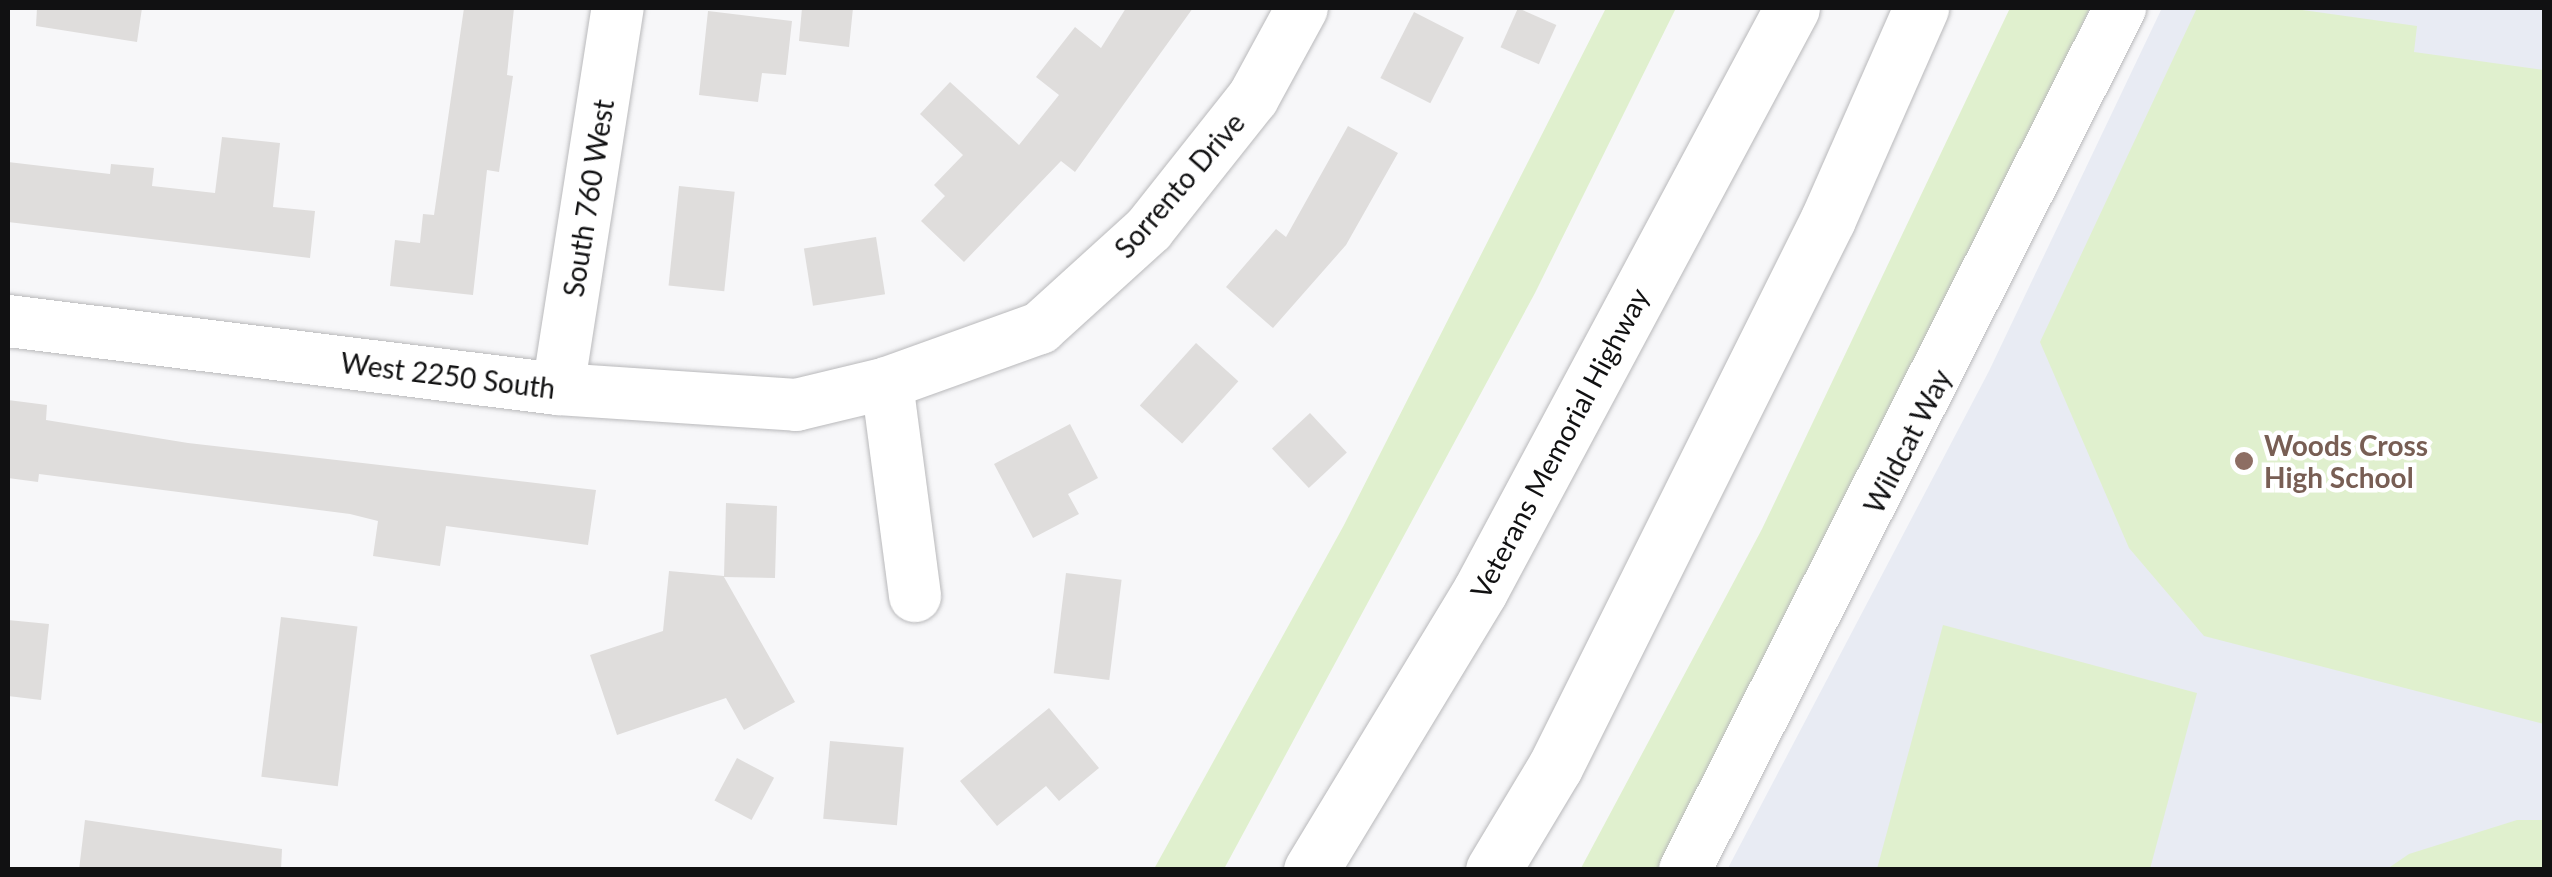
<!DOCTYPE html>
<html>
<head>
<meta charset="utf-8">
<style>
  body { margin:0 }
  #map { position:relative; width:2552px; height:877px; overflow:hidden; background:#f7f7f9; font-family:Lato,sans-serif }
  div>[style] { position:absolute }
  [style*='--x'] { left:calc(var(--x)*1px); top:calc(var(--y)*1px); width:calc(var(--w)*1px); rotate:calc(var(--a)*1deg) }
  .built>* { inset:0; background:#e8ebf3 }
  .green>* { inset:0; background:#e0f0ce }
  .building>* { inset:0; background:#dfdddc; transform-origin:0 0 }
  .roads { filter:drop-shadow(0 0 2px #b9b9bb) drop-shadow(0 0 2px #b9b9bb) }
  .minor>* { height:52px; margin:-26px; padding:0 26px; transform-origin:26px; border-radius:26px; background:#fff }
  .highway>* { height:55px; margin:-27.5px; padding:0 27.5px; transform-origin:27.5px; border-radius:27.5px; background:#fff }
  .dots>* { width:28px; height:28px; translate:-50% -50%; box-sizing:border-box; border:5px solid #fff; border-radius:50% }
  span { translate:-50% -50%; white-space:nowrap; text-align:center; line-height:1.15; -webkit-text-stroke:9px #fff; paint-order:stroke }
  .street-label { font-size:28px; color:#111112 }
  .education-label { font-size:28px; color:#785e54; font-weight:700 }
  .left { translate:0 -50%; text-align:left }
  .frame { position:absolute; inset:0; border:10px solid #111112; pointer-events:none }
</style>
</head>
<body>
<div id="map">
  <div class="built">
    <div style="clip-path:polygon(2162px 8px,2544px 8px,2544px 869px,1727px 870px,1989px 371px)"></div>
  </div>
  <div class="green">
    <div style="clip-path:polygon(1606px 8px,1676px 8px,1535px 293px,1224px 869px,1154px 869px,1344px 525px)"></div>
    <div style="clip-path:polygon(2010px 8px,2090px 8px,1892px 426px,1658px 869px,1580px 870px,1762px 529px)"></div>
    <div style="clip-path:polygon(2197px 8px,2288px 8px,2417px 26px,2414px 52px,2544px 70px,2544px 724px,2204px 636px,2129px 548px,2040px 342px)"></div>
    <div style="clip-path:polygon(1943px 625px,2197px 693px,2150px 869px,1877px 869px)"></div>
    <div style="clip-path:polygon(2517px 820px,2544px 820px,2544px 869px,2387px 869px,2409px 854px)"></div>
  </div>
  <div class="building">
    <div style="clip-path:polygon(37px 8px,142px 8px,137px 42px,36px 26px)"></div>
    <div style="clip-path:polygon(464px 8px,514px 8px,507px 75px,513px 76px,499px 172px,487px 170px,473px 295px,390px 286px,395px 240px,420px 243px,423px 214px,434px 215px)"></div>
    <div style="clip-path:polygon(802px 8px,853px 8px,849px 47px,799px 41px)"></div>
    <div style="clip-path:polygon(1126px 8px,1193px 8px,1075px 172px,1061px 161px,964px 262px,921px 221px,945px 196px,934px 185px,963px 155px,920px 114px,950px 82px,1019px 145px,1059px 95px,1036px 77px,1075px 27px,1101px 48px)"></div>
    <div style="left:1518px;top:8px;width:42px;height:43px;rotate:24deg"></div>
    <div style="clip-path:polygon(708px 11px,792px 21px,786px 75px,762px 73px,758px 102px,699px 95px)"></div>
    <div style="left:1414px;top:12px;width:56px;height:74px;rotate:27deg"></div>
    <div style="clip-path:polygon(1348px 126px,1398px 153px,1346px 245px,1273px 328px,1226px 287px,1276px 229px,1286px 237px)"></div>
    <div style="clip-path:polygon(222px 137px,280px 143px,273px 207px,315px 211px,310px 258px,8px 222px,8px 162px,110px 174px,111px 164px,154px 168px,152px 186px,215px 193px)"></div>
    <div style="left:679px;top:186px;width:56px;height:100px;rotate:6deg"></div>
    <div style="left:876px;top:237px;width:58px;height:73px;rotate:81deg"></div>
    <div style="left:1196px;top:343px;width:57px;height:84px;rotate:42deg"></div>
    <div style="clip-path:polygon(8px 400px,47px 405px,46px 420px,188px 443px,596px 490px,588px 545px,446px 526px,440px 566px,373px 556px,378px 521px,350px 514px,39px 474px,38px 482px,8px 478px)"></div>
    <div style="left:1310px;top:413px;width:54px;height:52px;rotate:47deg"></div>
    <div style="clip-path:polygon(1070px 424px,1098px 478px,1068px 494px,1079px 514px,1033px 538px,994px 464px)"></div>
    <div style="clip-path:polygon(726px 503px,777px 506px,775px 578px,724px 577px,795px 702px,744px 730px,726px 698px,617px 735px,590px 655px,663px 631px,669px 571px,724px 576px)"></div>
    <div style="left:1066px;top:573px;width:56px;height:101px;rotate:7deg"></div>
    <div style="left:281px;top:617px;width:77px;height:161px;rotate:7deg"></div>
    <div style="clip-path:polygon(8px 620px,49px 624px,41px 700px,8px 696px)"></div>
    <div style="clip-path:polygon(1049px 708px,1099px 768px,1059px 801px,1046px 786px,997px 826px,960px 781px)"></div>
    <div style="left:830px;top:741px;width:74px;height:78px;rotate:5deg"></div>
    <div style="left:737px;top:758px;width:42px;height:48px;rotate:28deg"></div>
    <div style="clip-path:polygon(85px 820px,282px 849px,281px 870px,79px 870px)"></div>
  </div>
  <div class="roads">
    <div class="minor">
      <div style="--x:8;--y:321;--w:554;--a:7.05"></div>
      <div style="--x:558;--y:389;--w:239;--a:3.8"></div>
      <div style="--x:796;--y:405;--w:94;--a:-13.6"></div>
      <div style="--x:887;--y:383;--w:163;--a:-19.8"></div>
      <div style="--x:1040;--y:328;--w:147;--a:-42.2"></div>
      <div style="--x:1149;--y:229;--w:167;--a:-51.6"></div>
      <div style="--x:1253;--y:98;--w:102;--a:-61.4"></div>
      <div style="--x:887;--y:383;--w:215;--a:82.5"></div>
      <div style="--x:558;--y:389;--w:386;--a:-81.1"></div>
      <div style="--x:1685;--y:870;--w:966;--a:-63.22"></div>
    </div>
    <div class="highway">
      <div style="--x:1311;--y:870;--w:326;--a:-58.8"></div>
      <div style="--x:1480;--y:591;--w:661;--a:-61.85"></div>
      <div style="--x:1493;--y:870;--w:120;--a:-59"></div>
      <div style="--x:1555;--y:767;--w:612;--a:-63.52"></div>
      <div style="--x:1828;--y:219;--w:231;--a:-66.2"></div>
    </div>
  </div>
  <div class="dots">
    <div style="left:2244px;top:461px;background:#8d6e63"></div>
  </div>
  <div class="street-label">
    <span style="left:1179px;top:185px;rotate:-49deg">Sorrento Drive</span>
    <span style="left:588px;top:198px;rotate:-81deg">South 760 West</span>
    <span style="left:448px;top:375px;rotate:7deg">West 2250 South</span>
    <span style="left:1907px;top:441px;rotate:-63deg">Wildcat Way</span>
    <span style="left:1559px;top:443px;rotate:-62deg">Veterans Memorial Highway</span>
  </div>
  <div class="education-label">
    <span class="left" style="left:2264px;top:461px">Woods Cross<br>High School</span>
  </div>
  <div class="frame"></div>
</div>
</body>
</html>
